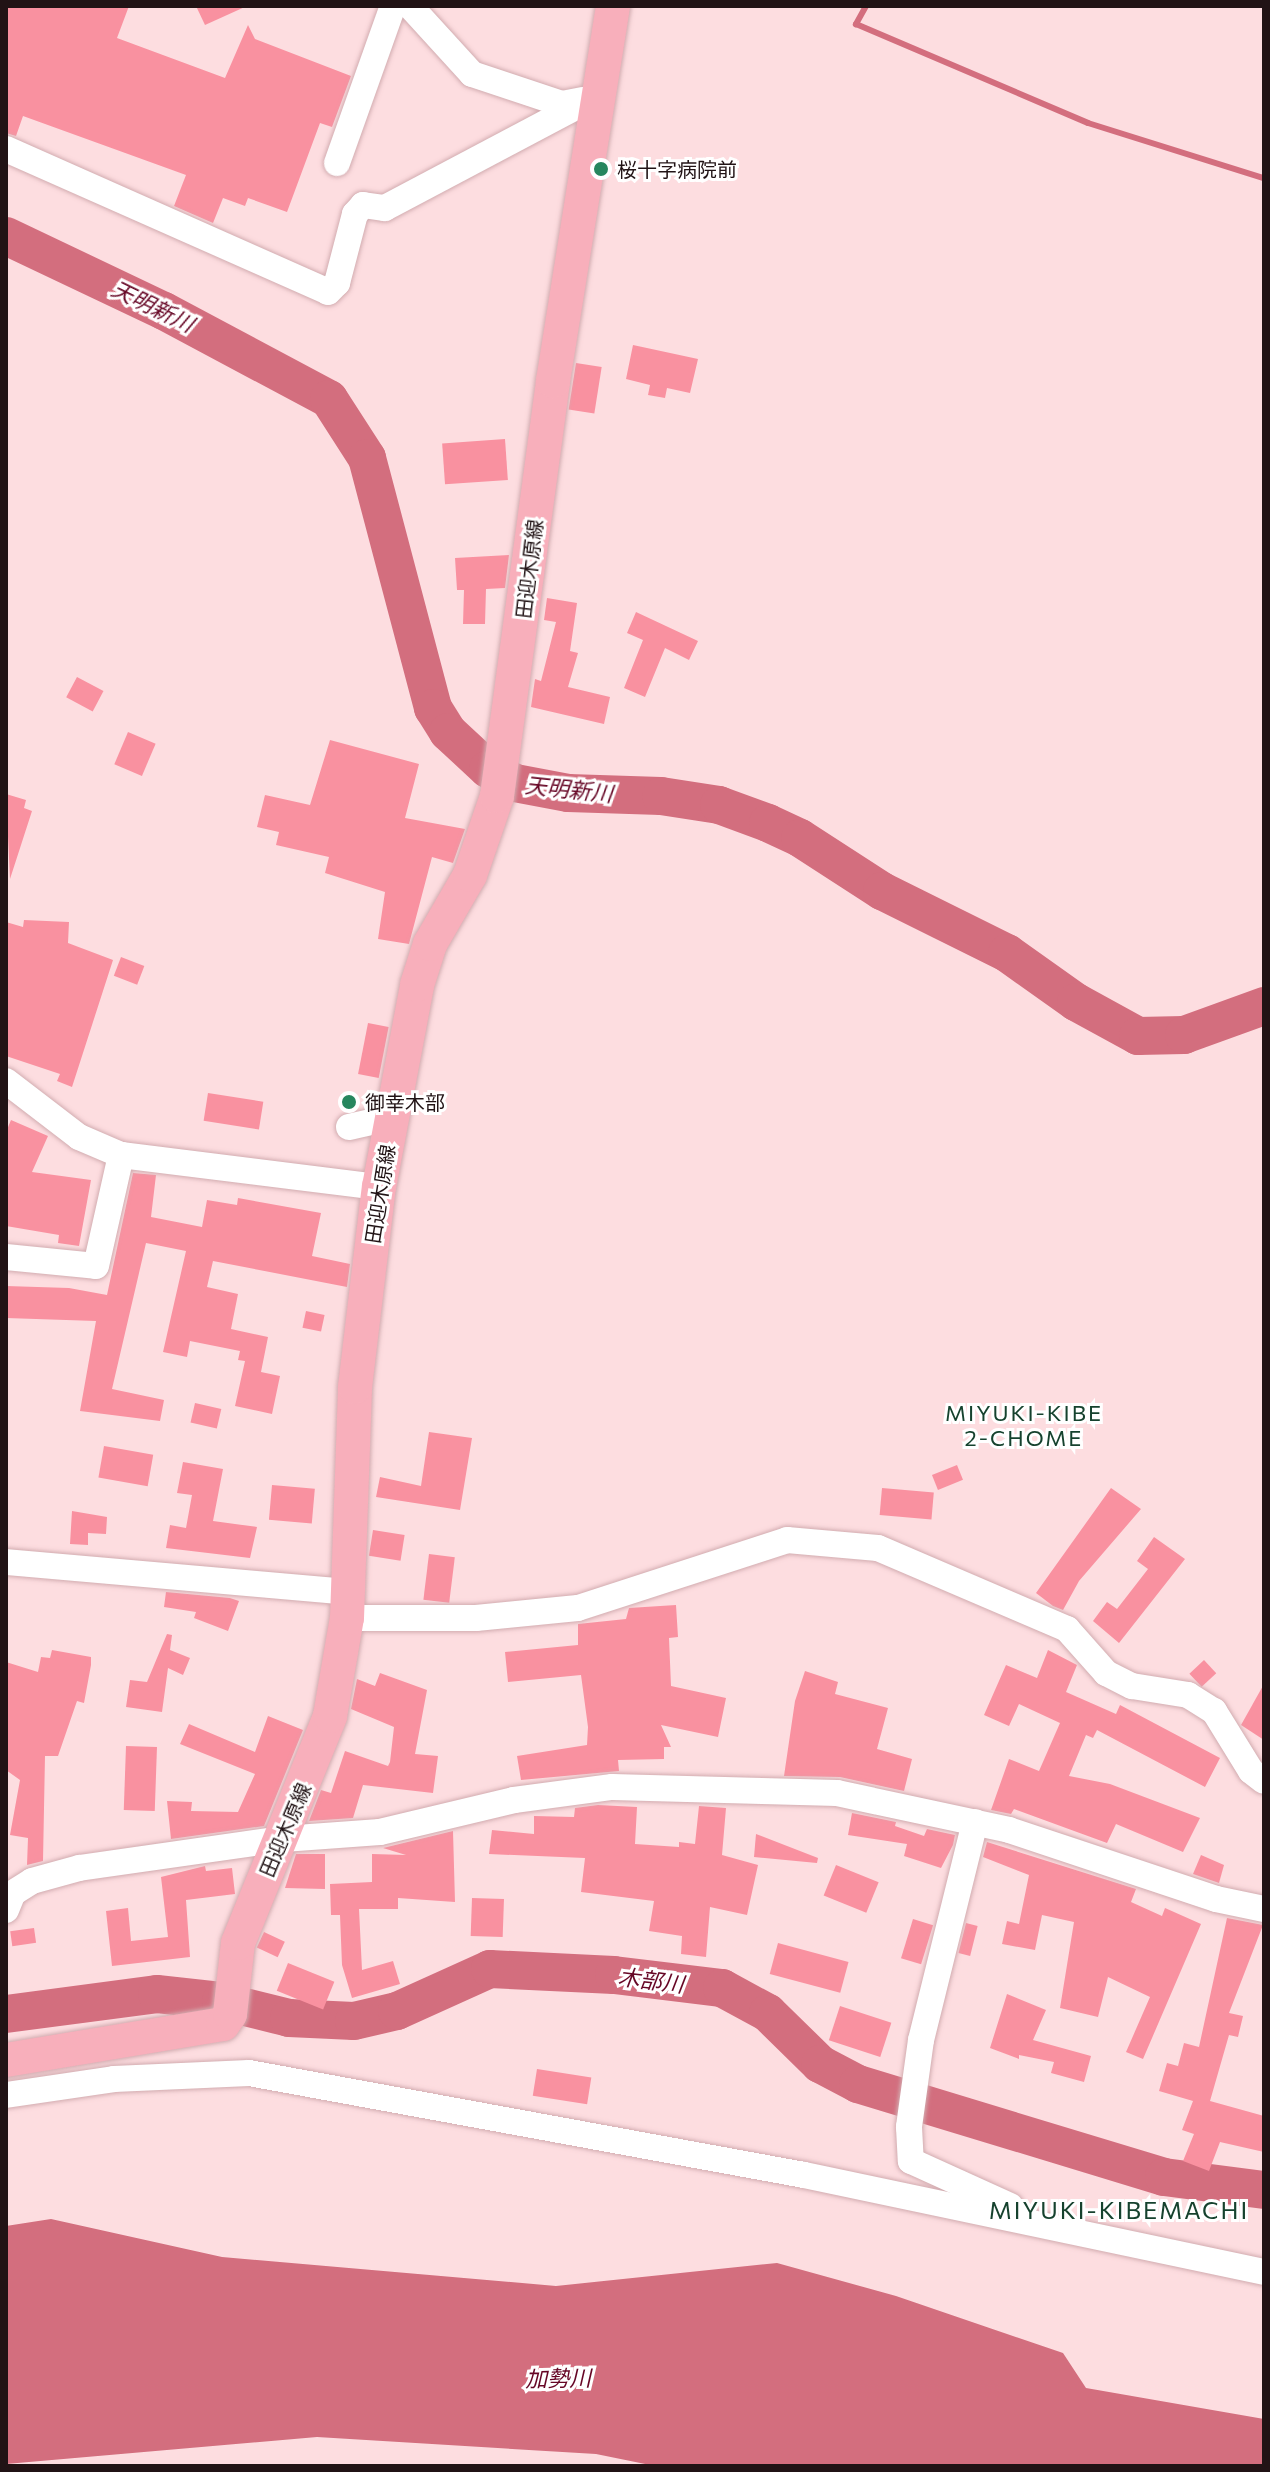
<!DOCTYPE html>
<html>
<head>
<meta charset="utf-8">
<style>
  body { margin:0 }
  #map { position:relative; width:1270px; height:2472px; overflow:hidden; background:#fddde0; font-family:Commissioner,"Noto Sans JP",sans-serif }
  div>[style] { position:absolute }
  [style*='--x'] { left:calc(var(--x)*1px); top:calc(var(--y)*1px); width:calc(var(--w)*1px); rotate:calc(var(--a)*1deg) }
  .water>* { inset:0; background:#d36e7e }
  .stream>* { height:6px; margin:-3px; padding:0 3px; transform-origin:3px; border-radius:3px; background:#d36e7e }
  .river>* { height:38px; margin:-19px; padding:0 19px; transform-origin:19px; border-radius:19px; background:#d36e7e }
  .building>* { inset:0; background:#f991a0; transform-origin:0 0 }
  .roads { filter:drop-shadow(0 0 2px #d2acb0) drop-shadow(0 0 2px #d2acb0) }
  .minor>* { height:26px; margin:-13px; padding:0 13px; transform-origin:13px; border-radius:13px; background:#fff }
  .major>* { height:34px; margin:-17px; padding:0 17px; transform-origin:17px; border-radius:17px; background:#f8afbb }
  .dots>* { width:22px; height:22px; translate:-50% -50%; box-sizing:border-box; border:4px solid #fff; border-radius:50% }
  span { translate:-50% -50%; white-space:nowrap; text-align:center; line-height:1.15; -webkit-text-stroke:6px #fff; paint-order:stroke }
  .poi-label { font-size:20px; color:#211315 }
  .left { translate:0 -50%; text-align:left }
  .street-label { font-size:20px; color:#211315 }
  .water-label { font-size:22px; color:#660625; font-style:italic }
  .neighbourhood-label { font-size:22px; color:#16422e; letter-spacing:2px }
  .quarter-label { font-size:24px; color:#16422e; letter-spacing:2px }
  .frame { position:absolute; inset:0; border:8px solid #211315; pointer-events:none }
</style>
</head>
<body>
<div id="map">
  <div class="water">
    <div style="clip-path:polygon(51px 2219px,222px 2257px,556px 2286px,777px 2263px,896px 2296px,1063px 2353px,1086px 2388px,1264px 2419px,1264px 2466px,655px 2466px,596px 2454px,317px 2437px,6px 2464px,6px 2226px)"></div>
  </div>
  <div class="stream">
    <div style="--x:866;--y:6;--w:21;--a:119"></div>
    <div style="--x:856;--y:24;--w:252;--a:23.1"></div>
    <div style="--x:1088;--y:123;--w:184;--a:17.4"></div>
  </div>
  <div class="river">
    <div style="--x:6;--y:236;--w:175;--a:25.4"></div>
    <div style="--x:164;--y:311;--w:187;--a:28.1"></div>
    <div style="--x:329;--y:399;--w:70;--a:57.2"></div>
    <div style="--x:367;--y:458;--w:259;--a:75.2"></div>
    <div style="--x:433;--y:708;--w:28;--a:58"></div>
    <div style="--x:448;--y:732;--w:54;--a:42.8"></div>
    <div style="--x:488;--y:769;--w:30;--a:27"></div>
    <div style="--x:515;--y:783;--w:54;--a:10.7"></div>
    <div style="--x:568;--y:793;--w:93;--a:1.8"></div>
    <div style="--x:661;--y:796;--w:59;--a:8.8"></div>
    <div style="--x:719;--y:805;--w:52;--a:20.2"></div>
    <div style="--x:768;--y:823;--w:35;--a:25"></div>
    <div style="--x:800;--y:838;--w:98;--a:32.9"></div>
    <div style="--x:882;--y:891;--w:140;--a:26.4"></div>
    <div style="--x:1007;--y:953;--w:85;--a:35.4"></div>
    <div style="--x:1076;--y:1002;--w:71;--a:28.7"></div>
    <div style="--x:1138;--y:1036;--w:46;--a:-1.2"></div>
    <div style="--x:1184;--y:1035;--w:85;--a:-19.9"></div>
    <div style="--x:6;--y:2014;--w:152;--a:-7.5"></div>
    <div style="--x:157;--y:1994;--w:64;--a:6.2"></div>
    <div style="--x:221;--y:2001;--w:70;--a:14"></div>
    <div style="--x:289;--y:2018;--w:65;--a:2.6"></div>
    <div style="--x:354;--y:2021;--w:44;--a:-13.1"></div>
    <div style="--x:397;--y:2011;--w:102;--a:-24.3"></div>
    <div style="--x:490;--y:1969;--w:124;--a:2.8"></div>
    <div style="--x:614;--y:1975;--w:109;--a:6.9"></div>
    <div style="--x:722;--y:1988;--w:52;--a:28.5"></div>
    <div style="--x:768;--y:2013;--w:73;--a:44.4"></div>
    <div style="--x:820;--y:2064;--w:43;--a:27.8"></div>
    <div style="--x:858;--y:2084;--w:320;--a:16.9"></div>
    <div style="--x:1164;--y:2177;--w:101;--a:7.4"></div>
  </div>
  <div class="building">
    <div style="clip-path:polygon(6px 6px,129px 6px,117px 38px,225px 78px,248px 25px,255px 39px,351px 76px,332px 127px,320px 123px,287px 212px,248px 198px,245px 206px,223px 198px,213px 223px,174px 206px,186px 175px,23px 116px,16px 136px,6px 133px)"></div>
    <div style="clip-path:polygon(196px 6px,247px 6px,205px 25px)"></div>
    <div style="clip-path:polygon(633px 345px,698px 359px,690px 393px,667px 388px,665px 398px,648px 395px,650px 385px,626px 379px)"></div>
    <div style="left:576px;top:363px;width:26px;height:47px;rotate:9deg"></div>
    <div style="left:505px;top:439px;width:41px;height:63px;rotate:86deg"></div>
    <div style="clip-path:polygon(509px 555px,505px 588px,486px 589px,485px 624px,463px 624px,464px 590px,457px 590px,455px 558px)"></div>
    <div style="clip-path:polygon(547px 598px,577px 603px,570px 651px,578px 653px,568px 687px,610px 697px,604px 724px,531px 707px,535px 679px,541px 681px,556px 622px,544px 620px)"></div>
    <div style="clip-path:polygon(636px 612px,698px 641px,689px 660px,665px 648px,645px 697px,624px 688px,643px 640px,627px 633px)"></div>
    <div style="left:77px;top:677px;width:30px;height:23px;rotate:28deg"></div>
    <div style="left:128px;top:732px;width:30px;height:35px;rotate:23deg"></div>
    <div style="clip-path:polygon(330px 740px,419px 764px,405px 818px,465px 829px,453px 863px,432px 857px,409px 944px,378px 939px,385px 892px,325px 873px,329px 857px,276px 845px,279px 832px,257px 827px,265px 795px,310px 805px)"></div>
    <div style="clip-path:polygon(6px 794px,26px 800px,24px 808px,32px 811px,10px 879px)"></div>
    <div style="clip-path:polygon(24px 920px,69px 922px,68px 943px,113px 960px,72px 1087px,57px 1081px,60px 1074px,6px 1056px,6px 922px,23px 927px)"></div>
    <div style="left:121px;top:957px;width:25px;height:20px;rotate:21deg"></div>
    <div style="left:368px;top:1023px;width:21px;height:52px;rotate:11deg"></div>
    <div style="left:208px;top:1093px;width:56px;height:28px;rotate:9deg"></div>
    <div style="clip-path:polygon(11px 1120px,48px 1136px,32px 1172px,91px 1180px,79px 1246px,58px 1243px,59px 1235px,6px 1226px,6px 1132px)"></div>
    <div style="clip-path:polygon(133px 1173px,156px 1175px,151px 1217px,202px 1227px,207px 1200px,237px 1205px,238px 1198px,321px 1213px,312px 1256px,350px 1264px,347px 1287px,213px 1261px,207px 1287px,238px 1294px,231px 1329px,268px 1337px,261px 1372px,280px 1376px,272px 1414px,235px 1406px,245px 1361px,238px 1360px,240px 1351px,190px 1341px,187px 1357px,163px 1352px,186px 1251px,146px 1243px,112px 1389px,164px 1400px,160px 1421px,80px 1411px,96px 1321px,6px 1318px,6px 1286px,69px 1288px,107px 1295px)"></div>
    <div style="left:306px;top:1311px;width:19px;height:17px;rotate:12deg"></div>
    <div style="left:195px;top:1403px;width:27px;height:20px;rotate:13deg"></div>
    <div style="clip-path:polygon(429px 1432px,472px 1438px,460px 1510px,376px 1497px,380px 1477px,421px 1486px)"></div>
    <div style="left:104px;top:1446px;width:50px;height:32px;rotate:10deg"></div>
    <div style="clip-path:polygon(183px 1462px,223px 1469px,213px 1521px,257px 1527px,250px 1558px,166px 1548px,170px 1525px,186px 1528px,192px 1495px,177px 1493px)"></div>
    <div style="left:957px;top:1465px;width:16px;height:27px;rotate:68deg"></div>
    <div style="left:272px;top:1485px;width:43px;height:35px;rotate:5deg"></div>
    <div style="left:882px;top:1488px;width:52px;height:27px;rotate:5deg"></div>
    <div style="clip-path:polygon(1111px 1488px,1141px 1509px,1079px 1581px,1063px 1610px,1053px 1606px,1036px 1593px)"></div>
    <div style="clip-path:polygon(72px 1511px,107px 1517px,106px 1534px,88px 1533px,88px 1545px,70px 1544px)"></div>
    <div style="left:373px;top:1530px;width:32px;height:26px;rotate:9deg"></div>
    <div style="clip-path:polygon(1154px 1537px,1185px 1559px,1119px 1643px,1093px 1621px,1107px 1602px,1117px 1609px,1148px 1569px,1137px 1561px)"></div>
    <div style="left:429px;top:1554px;width:26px;height:46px;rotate:7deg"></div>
    <div style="clip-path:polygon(166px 1592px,230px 1598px,239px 1601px,228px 1631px,194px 1618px,196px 1612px,164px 1607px)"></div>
    <div style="clip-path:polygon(676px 1605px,678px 1637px,669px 1638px,671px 1686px,726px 1698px,718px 1737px,661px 1725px,671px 1747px,664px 1747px,664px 1759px,618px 1760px,619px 1771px,521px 1780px,517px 1756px,587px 1745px,588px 1727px,581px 1675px,508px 1682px,505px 1652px,578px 1645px,578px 1624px,626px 1619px,629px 1608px)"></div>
    <div style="clip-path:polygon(167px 1634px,172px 1635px,170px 1650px,190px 1658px,183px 1675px,168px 1668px,162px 1712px,126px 1707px,130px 1680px,147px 1682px)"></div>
    <div style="clip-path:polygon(52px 1650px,91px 1657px,91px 1665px,84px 1703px,77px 1701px,58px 1756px,45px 1756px,43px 1861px,27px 1865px,28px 1838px,10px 1835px,20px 1780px,6px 1770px,6px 1662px,38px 1672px,41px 1657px,50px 1658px)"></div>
    <div style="clip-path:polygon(1048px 1650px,1077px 1665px,1066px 1692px,1116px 1714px,1120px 1705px,1220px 1758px,1205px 1787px,1097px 1730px,1093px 1738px,1086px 1735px,1069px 1776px,1110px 1784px,1200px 1818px,1183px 1852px,1116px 1824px,1107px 1843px,1014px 1809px,1011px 1814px,991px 1810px,1009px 1759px,1039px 1771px,1060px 1723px,1019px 1704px,1009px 1726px,984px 1715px,1006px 1665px,1037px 1678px)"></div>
    <div style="left:1204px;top:1660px;width:18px;height:20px;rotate:47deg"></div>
    <div style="clip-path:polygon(805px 1671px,838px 1682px,835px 1694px,888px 1708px,877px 1749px,912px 1759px,904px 1791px,840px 1777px,784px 1776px,795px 1701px)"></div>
    <div style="clip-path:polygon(380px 1673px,427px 1690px,415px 1754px,438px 1756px,433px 1793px,363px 1785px,353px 1818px,309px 1821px,321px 1790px,331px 1793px,345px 1751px,388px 1766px,390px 1762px,394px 1727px,351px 1709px,357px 1679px,375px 1686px)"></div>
    <div style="clip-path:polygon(1264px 1684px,1264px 1740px,1241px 1725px)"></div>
    <div style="clip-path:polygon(268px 1716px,303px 1730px,264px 1826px,171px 1839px,167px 1801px,192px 1802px,191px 1811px,238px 1812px,255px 1774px,180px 1744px,189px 1724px,255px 1752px)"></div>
    <div style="left:126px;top:1746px;width:31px;height:64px;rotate:2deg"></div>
    <div style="clip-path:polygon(598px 1805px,637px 1807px,635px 1844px,679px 1847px,679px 1842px,695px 1844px,699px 1806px,726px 1808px,722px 1855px,758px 1865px,747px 1915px,710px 1907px,706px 1957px,681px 1954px,682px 1936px,649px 1931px,654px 1901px,581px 1892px,585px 1858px,489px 1854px,492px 1830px,534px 1834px,534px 1816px,574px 1817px,575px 1808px)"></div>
    <div style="clip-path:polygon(852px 1813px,896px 1822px,895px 1826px,924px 1836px,927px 1829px,955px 1835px,953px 1845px,941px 1868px,904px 1856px,907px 1844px,848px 1835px)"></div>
    <div style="clip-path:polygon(453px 1831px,455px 1902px,398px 1898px,398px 1909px,359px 1909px,362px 1970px,393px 1961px,400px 1984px,352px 1998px,342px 1965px,340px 1915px,331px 1915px,330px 1884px,372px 1882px,372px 1854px,406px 1855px,383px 1848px)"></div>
    <div style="clip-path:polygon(756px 1834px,818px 1858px,817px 1863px,754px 1857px)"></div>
    <div style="clip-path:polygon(987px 1842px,1136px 1889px,1131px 1902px,1162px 1916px,1165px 1908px,1201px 1924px,1143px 2059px,1126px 2052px,1150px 1997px,1108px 1977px,1098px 2017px,1060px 2008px,1074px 1922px,1042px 1915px,1035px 1950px,1002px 1944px,1007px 1921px,1019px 1924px,1029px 1875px,983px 1857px)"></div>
    <div style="clip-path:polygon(296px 1854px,325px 1854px,325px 1889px,285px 1888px)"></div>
    <div style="clip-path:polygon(1201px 1855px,1224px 1865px,1219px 1883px,1193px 1874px)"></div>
    <div style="left:836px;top:1865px;width:46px;height:33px;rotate:22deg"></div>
    <div style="clip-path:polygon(205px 1866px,206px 1871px,232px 1868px,235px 1894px,186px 1900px,190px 1957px,112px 1966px,106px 1911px,128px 1908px,131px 1941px,168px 1937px,161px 1877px)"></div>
    <div style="left:472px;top:1898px;width:32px;height:38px;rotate:2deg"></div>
    <div style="clip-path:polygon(1227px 1918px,1263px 1925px,1229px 2013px,1243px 2016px,1238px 2037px,1229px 2035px,1210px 2101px,1264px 2116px,1264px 2152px,1220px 2142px,1209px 2171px,1183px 2161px,1194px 2134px,1182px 2130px,1193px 2101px,1159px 2091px,1167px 2063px,1178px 2066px,1184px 2043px,1199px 2047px)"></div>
    <div style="left:913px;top:1919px;width:21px;height:41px;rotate:17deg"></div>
    <div style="left:966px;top:1923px;width:12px;height:31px;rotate:14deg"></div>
    <div style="left:34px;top:1928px;width:15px;height:24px;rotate:82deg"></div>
    <div style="left:264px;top:1932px;width:23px;height:17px;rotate:25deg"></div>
    <div style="left:778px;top:1943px;width:73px;height:32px;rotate:15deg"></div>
    <div style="left:288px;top:1963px;width:50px;height:30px;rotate:22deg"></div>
    <div style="clip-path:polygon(1007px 1994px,1046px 2010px,1033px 2040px,1091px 2056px,1084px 2082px,1051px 2073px,1054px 2062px,1019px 2055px,1019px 2059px,990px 2048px)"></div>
    <div style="left:840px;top:2006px;width:54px;height:36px;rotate:18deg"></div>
    <div style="left:537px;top:2069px;width:55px;height:27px;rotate:9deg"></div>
  </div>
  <div class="roads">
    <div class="minor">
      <div style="--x:410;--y:6;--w:92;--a:47.6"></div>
      <div style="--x:472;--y:74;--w:95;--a:18.4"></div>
      <div style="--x:562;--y:104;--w:21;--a:-11"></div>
      <div style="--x:6;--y:149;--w:352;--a:23.9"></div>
      <div style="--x:328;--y:292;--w:13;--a:-45"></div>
      <div style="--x:337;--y:283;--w:71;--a:-75.4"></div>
      <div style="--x:355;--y:214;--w:12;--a:-48"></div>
      <div style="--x:363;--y:205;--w:22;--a:8"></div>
      <div style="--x:385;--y:208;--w:238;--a:-27.9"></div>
      <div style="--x:337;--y:163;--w:167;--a:-70.4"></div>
      <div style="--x:6;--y:1081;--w:92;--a:37.5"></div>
      <div style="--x:79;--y:1137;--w:46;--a:23.2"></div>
      <div style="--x:121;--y:1155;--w:260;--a:7.1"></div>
      <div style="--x:349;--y:1127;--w:45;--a:-12.8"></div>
      <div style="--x:6;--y:1257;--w:90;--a:5.7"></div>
      <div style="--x:96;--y:1266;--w:114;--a:-77.3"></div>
      <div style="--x:6;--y:1562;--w:344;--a:5"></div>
      <div style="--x:347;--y:1618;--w:129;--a:0"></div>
      <div style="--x:476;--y:1618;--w:102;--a:-5.6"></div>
      <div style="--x:578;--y:1608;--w:220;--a:-18"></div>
      <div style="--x:787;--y:1540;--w:91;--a:5"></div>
      <div style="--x:878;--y:1548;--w:206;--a:23.2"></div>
      <div style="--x:1067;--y:1629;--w:59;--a:48.4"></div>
      <div style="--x:1106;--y:1673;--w:29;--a:27"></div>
      <div style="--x:1132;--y:1686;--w:57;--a:9.1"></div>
      <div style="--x:1188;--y:1695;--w:31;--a:32"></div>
      <div style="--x:1214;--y:1711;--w:70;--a:58.3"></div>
      <div style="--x:1251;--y:1771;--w:16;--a:38"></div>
      <div style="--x:975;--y:1822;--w:225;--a:103.9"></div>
      <div style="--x:921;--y:2040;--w:88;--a:97.9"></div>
      <div style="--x:909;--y:2127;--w:34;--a:87"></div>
      <div style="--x:911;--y:2161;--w:109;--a:24.4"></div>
      <div style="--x:6;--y:1910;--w:18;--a:-68"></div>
      <div style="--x:13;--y:1893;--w:22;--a:-32"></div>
      <div style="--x:32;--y:1881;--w:49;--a:-15.5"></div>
      <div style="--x:79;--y:1868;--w:206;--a:-8.1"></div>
      <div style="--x:283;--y:1839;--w:97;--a:-4.1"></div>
      <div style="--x:380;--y:1832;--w:138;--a:-13.4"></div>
      <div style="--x:514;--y:1800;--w:99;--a:-7.6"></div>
      <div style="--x:612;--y:1787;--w:225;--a:1.5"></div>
      <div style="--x:837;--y:1793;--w:176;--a:12.1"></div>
      <div style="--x:1009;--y:1830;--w:218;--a:18.4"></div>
      <div style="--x:1216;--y:1899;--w:49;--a:11.8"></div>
      <div style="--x:6;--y:2095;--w:109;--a:-8.4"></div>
      <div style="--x:114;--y:2079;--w:135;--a:-2.5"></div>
      <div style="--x:249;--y:2073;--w:564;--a:10.41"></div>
      <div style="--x:804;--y:2175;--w:470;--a:11.9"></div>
    </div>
    <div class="major">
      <div style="--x:6;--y:2060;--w:220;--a:-9.4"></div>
      <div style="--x:223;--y:2024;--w:12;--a:-55"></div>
      <div style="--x:230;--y:2014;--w:71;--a:-83.6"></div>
      <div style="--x:238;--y:1943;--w:245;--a:-67.9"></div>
      <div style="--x:330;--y:1716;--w:99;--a:-80.2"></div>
      <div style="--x:347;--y:1618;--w:231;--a:-88"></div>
      <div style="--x:355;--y:1387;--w:201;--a:-83.2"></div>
      <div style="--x:379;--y:1187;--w:206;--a:-79.3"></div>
      <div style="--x:417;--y:985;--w:43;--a:-72.4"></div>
      <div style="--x:430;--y:944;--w:80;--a:-59.9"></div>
      <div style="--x:470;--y:875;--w:83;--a:-71.1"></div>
      <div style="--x:497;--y:796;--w:419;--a:-82.3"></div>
      <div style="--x:553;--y:381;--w:380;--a:-80.9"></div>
    </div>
  </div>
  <div class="dots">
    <div style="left:601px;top:169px;background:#27865e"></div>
    <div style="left:349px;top:1102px;background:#27865e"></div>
  </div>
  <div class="poi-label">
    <span class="left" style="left:617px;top:169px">桜十字病院前</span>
    <span class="left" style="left:365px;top:1102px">御幸木部</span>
  </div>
  <div class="street-label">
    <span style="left:529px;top:569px;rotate:-83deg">田迎木原線</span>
    <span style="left:380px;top:1194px;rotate:-81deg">田迎木原線</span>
    <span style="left:285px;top:1830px;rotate:-67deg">田迎木原線</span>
  </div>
  <div class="water-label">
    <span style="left:153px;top:306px;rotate:26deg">天明新川</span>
    <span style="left:569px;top:789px;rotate:6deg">天明新川</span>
    <span style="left:651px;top:1980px;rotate:7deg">木部川</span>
    <span style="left:558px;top:2378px;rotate:-1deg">加勢川</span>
  </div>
  <div class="neighbourhood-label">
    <span style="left:1024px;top:1425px">MIYUKI-KIBE<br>2-CHOME</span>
  </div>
  <div class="quarter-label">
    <span style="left:1119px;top:2210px">MIYUKI-KIBEMACHI</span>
  </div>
  <div class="frame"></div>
</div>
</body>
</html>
